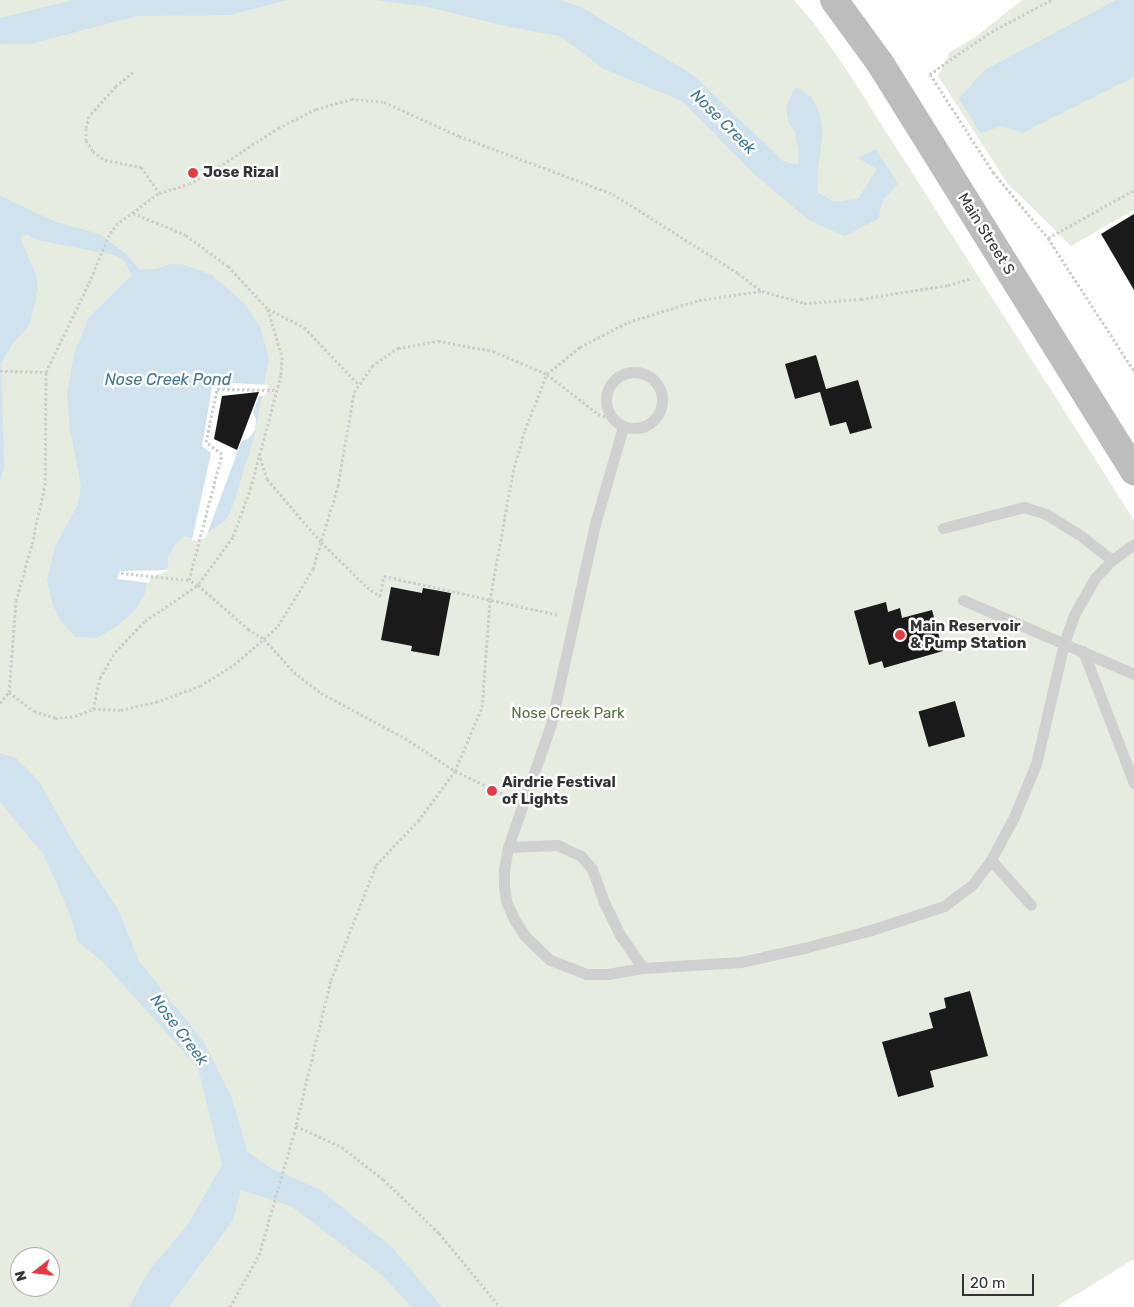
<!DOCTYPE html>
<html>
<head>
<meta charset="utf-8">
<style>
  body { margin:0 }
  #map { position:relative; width:1134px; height:1307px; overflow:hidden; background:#fff; font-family:Rubik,sans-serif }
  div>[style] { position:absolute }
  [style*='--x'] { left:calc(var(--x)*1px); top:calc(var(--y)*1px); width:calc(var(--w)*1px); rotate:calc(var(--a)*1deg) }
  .green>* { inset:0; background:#e6ecdf }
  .water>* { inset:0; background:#cfe2ee }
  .pier>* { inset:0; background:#fff }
  .building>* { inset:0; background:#1a1a1a; transform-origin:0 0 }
  .path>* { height:3px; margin-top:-1.5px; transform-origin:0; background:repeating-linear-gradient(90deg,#cdcdcd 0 2.5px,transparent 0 5px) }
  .service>* { height:11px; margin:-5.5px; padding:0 5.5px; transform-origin:5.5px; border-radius:5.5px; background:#d0d0d0 }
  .service>.ring { margin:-5.5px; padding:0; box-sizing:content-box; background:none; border:11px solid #d0d0d0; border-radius:50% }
  .secondary>* { height:28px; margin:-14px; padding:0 14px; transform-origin:14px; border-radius:14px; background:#bdbdbd }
  .dots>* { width:14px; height:14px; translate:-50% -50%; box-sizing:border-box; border:2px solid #fff; border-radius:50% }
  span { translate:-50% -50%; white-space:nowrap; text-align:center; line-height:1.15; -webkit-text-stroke:5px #fff; paint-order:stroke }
  .poi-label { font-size:15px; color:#333; font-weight:700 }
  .left { translate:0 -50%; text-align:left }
  .street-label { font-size:15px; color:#333 }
  .park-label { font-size:15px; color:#56703f }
  .water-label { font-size:16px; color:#3f7597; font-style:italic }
  .north { position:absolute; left:10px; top:1247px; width:50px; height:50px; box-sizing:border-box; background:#fff; border:1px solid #adadad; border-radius:50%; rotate:254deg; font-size:14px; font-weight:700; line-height:20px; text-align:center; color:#333 }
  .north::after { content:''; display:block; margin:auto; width:18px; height:22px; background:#e63946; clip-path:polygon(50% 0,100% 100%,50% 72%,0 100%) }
  .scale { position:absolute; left:962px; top:1274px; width:72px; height:22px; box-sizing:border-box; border:2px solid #333; border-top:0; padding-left:6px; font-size:15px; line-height:18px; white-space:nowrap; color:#333; -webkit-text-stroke:4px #fff; paint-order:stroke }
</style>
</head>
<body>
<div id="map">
  <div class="green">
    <div style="clip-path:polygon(evenodd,0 0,794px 0,814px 23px,846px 69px,1134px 520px,1134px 1259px,1056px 1307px,0 1307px,0 0,20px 1257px,50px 1257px,50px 1287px,20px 1287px,20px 1257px)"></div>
    <div style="clip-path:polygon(1022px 0,1134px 0,1134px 210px,1071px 246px,1008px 184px,938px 76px,950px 52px,974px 38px)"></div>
  </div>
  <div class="water">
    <div style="clip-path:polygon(74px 0,287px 0,230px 15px,137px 16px,34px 43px,0 44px,0 18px)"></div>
    <div style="clip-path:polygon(376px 0,560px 0,581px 7px,693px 75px,783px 161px,798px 165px,799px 151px,795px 132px,788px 121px,786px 107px,794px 89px,799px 88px,812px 98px,820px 114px,823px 133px,818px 168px,817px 192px,834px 202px,858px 199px,877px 169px,858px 158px,876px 149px,898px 184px,883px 200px,878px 219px,845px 236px,810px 221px,755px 175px,682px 101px,604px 69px,560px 36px,510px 27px,428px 7px)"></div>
    <div style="clip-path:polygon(1116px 0,1134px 0,1134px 77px,1022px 133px,1002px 126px,980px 133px,959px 98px,985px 70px)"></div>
    <div style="clip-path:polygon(0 196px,56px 222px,99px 234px,126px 254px,140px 270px,157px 269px,170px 264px,185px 265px,212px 275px,244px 303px,260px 327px,269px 358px,254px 438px,232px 508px,225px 521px,197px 539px,185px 536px,176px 543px,168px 557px,168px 568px,149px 575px,144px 596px,134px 611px,117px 626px,97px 638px,76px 637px,62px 623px,52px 603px,47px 580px,55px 547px,78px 504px,81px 486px,70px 429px,67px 394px,74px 354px,89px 317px,132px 275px,123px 260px,114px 255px,37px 240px,26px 234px,20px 238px,36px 274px,38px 289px,29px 326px,13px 343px,1px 363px,4px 466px,0 481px)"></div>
    <div style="clip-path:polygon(0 753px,16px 758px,38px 780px,75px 845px,118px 909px,139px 961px,203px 1041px,232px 1098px,247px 1151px,270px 1168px,319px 1189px,392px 1247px,442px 1307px,412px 1307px,382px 1275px,291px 1206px,241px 1190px,233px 1220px,169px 1307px,129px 1307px,148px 1272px,189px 1223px,222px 1165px,198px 1068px,102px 961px,78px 942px,71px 917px,44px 855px,0 802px)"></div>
  </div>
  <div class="pier">
    <div style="clip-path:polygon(213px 382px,268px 385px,266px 395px,259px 396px,253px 412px,256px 420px,255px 430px,249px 438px,241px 442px,206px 537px,197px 541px,192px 540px,211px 453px,202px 446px)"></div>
    <div style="clip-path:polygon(170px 570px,151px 577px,149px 583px,117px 579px,120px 571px)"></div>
  </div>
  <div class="building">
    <div style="clip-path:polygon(1134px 214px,1134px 290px,1101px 234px)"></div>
    <div style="clip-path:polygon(816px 355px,826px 389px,858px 380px,872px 428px,850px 434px,846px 422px,830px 426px,820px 392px,795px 399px,785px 364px)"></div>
    <div style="clip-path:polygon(259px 392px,237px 450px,214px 439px,222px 396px)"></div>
    <div style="clip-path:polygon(391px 587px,422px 593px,423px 588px,451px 593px,439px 656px,411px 651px,412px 646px,381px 640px)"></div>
    <div style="clip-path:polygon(886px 602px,888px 612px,900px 608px,902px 618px,932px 610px,943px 651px,884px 668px,882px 661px,869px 665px,854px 611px)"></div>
    <div style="left:955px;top:701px;width:37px;height:38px;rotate:74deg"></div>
    <div style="clip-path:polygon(970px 991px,988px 1056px,930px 1071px,934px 1087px,898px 1097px,882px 1042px,933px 1028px,929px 1013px,946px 1008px,944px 998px)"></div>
  </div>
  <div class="path">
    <div style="--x:1051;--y:0;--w:70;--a:152"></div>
    <div style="--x:989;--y:33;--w:72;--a:145.2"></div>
    <div style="--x:930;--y:74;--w:117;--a:57.3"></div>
    <div style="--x:993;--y:172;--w:86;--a:50.2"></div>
    <div style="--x:1048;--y:238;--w:158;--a:57.1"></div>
    <div style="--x:133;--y:72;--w:22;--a:141"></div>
    <div style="--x:116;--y:86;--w:40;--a:132"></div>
    <div style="--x:89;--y:116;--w:12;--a:104"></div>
    <div style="--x:86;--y:128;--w:12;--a:90"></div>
    <div style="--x:86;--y:140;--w:13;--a:58"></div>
    <div style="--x:93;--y:151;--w:15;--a:37"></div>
    <div style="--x:105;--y:160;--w:37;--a:11"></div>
    <div style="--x:141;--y:167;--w:32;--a:55"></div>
    <div style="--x:133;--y:213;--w:57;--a:22.5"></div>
    <div style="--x:186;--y:235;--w:52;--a:36.4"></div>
    <div style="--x:228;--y:266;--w:59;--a:47.1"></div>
    <div style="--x:268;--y:309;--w:50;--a:73.7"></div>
    <div style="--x:282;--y:357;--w:18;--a:93"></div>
    <div style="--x:281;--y:375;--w:116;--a:105"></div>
    <div style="--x:251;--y:487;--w:53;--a:109.8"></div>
    <div style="--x:233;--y:537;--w:59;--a:126.1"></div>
    <div style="--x:198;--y:585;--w:10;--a:-151"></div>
    <div style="--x:1048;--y:238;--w:98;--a:-29.2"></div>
    <div style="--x:268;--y:309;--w:40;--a:26.6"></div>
    <div style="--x:304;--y:327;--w:79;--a:46.5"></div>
    <div style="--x:0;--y:371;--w:46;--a:1.2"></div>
    <div style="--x:259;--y:453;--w:27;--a:73"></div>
    <div style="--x:267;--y:479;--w:83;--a:49.4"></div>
    <div style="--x:321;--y:542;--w:64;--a:44.4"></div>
    <div style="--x:367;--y:587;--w:16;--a:35"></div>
    <div style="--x:380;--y:596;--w:20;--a:-79"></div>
    <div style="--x:384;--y:576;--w:179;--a:12.6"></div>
    <div style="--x:121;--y:573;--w:68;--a:5.9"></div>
    <div style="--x:189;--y:580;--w:130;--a:-75.3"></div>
    <div style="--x:222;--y:454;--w:20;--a:-143"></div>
    <div style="--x:206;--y:442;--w:54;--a:-78.3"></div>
    <div style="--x:217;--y:389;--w:60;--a:1"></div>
    <div style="--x:9;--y:692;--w:31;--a:37"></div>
    <div style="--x:34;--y:711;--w:22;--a:18"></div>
    <div style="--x:55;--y:718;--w:20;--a:-6"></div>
    <div style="--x:75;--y:716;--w:19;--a:-21"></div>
    <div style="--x:93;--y:709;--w:28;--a:2"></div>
    <div style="--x:121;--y:710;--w:36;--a:-13"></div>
    <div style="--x:156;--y:702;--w:47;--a:-20"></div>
    <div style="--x:200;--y:686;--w:40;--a:-32"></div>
    <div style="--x:234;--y:665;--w:40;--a:-41"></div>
    <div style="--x:264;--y:639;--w:19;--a:-43"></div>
    <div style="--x:278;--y:626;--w:67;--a:-58.4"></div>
    <div style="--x:313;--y:569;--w:87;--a:-73.2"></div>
    <div style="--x:338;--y:486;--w:95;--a:-80.3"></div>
    <div style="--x:354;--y:392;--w:32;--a:-55"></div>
    <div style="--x:372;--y:366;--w:32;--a:-35"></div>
    <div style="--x:398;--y:348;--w:41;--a:-9.9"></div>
    <div style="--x:438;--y:341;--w:56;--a:10.3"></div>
    <div style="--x:493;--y:351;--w:59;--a:23.1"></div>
    <div style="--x:547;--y:374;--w:43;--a:-39.3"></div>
    <div style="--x:580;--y:347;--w:54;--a:-27.5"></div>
    <div style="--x:628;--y:322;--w:74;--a:-17.2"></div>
    <div style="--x:699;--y:300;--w:64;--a:-8.1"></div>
    <div style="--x:0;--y:703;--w:14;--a:-51"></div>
    <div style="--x:9;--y:692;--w:91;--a:-85.6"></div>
    <div style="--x:16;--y:601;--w:59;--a:-74.3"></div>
    <div style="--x:32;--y:544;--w:60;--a:-77.6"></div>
    <div style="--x:45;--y:485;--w:113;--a:-89.5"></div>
    <div style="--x:46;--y:372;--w:99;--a:-64.2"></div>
    <div style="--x:89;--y:283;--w:54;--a:-67.2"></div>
    <div style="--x:110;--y:233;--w:10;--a:-53"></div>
    <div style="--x:116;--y:225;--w:54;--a:-36.7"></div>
    <div style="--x:159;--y:193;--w:31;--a:-17"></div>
    <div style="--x:189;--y:184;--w:19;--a:-28"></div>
    <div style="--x:206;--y:175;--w:86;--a:-33.1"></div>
    <div style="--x:278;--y:128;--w:42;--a:-26.6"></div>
    <div style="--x:316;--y:109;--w:36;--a:-16"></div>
    <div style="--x:351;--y:99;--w:33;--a:5"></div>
    <div style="--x:384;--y:102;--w:82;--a:24.4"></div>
    <div style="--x:459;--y:136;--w:165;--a:20.6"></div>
    <div style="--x:613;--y:194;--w:148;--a:32.3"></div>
    <div style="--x:738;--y:273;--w:30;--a:37"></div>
    <div style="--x:762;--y:291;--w:44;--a:15.9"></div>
    <div style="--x:804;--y:303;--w:57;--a:-4"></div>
    <div style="--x:861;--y:299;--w:88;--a:-9.1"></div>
    <div style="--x:948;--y:285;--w:25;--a:-16"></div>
    <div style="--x:93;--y:709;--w:32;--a:-77"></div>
    <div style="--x:100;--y:678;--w:30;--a:-60"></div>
    <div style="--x:115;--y:652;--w:43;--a:-45.9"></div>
    <div style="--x:145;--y:621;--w:64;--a:-34.2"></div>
    <div style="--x:198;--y:585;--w:67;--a:41.3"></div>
    <div style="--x:248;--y:629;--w:19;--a:32"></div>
    <div style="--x:264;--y:639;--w:45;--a:47.7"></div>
    <div style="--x:294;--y:672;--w:34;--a:38"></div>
    <div style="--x:321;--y:693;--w:95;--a:28.2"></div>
    <div style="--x:405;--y:738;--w:60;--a:33.4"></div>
    <div style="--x:455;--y:771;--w:59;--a:25.3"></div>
    <div style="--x:296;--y:1126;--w:51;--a:24.5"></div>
    <div style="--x:342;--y:1147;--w:52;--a:38"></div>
    <div style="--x:383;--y:1179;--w:78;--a:44"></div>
    <div style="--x:439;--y:1233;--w:96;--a:50.5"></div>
    <div style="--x:230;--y:1307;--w:60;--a:-60.9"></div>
    <div style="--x:259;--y:1255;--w:126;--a:-73.9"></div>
    <div style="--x:294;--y:1134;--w:158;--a:-76.5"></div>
    <div style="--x:331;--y:980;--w:123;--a:-68.6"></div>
    <div style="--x:376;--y:865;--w:61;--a:-46.3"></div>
    <div style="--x:418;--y:821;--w:62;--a:-53.5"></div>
    <div style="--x:455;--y:771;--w:69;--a:-67.1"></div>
    <div style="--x:482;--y:707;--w:107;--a:-85.7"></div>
    <div style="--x:490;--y:600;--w:130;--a:-79.8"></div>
    <div style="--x:513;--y:472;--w:44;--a:-74.1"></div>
    <div style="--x:525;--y:430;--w:60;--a:-68.6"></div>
    <div style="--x:547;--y:374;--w:65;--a:38.1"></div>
    <div style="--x:598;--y:414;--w:13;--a:18"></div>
  </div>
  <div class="service">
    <div class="ring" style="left:606px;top:372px;width:45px;height:45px"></div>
    <div style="--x:943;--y:528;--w:84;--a:-14.5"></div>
    <div style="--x:1024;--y:507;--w:23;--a:18"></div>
    <div style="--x:1046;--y:514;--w:36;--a:32"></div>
    <div style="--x:1077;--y:533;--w:44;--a:37.6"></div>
    <div style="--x:963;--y:600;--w:186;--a:23.4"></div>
    <div style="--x:1083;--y:651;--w:142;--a:68.9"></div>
    <div style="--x:508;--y:847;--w:130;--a:-70.7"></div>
    <div style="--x:551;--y:724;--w:205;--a:-77.6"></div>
    <div style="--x:595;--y:524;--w:101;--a:-73.9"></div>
    <div style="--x:991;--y:860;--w:60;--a:48.4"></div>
    <div style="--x:643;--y:968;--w:40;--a:-124.9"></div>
    <div style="--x:620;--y:935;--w:37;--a:-116"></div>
    <div style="--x:604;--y:902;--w:35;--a:-110"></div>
    <div style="--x:592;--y:869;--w:17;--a:-130"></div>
    <div style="--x:581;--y:856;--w:26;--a:-155"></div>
    <div style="--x:557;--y:845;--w:49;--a:177.7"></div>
    <div style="--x:508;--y:847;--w:23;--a:100"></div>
    <div style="--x:504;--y:870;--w:16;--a:90"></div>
    <div style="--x:504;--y:886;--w:15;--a:82"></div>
    <div style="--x:506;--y:901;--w:20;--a:66"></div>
    <div style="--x:514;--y:919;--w:20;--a:57"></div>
    <div style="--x:525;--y:936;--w:35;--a:44"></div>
    <div style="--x:550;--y:960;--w:39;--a:21"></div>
    <div style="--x:586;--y:974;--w:22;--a:0"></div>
    <div style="--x:608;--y:974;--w:36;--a:-10"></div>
    <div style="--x:643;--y:968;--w:98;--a:-3.5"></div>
    <div style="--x:741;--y:962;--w:65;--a:-12.5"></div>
    <div style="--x:804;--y:948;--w:69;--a:-15"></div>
    <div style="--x:871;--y:930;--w:77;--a:-18.2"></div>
    <div style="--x:944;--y:906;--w:36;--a:-37"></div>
    <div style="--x:973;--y:884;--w:30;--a:-53"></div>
    <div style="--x:991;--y:860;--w:49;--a:-61.9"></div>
    <div style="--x:1014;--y:817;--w:57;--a:-67.5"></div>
    <div style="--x:1036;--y:764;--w:124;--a:-77"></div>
    <div style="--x:1064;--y:643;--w:32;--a:-70"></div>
    <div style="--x:1075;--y:613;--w:40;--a:-60.3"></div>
    <div style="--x:1095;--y:578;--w:25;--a:-47"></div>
    <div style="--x:1112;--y:560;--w:27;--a:-36"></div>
  </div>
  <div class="secondary">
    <div style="--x:834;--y:0;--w:78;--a:53.9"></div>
    <div style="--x:880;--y:63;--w:481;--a:58.1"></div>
  </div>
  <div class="dots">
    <div style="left:193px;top:173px;background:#e63946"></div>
    <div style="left:900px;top:635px;background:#e63946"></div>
    <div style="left:492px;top:791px;background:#e63946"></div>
  </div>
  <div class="poi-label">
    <span class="left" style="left:203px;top:173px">Jose Rizal</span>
    <span class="left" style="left:910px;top:635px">Main Reservoir<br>&amp; Pump Station</span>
    <span class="left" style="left:502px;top:791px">Airdrie Festival<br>of Lights</span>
  </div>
  <div class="street-label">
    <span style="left:986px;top:234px;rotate:58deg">Main Street S</span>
  </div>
  <div class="park-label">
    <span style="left:568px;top:714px">Nose Creek Park</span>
  </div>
  <div class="water-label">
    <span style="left:723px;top:122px;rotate:45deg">Nose Creek</span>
    <span style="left:168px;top:380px">Nose Creek Pond</span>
    <span style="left:179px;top:1030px;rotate:53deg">Nose Creek</span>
  </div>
  <div class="north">N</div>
  <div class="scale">20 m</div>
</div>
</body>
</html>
